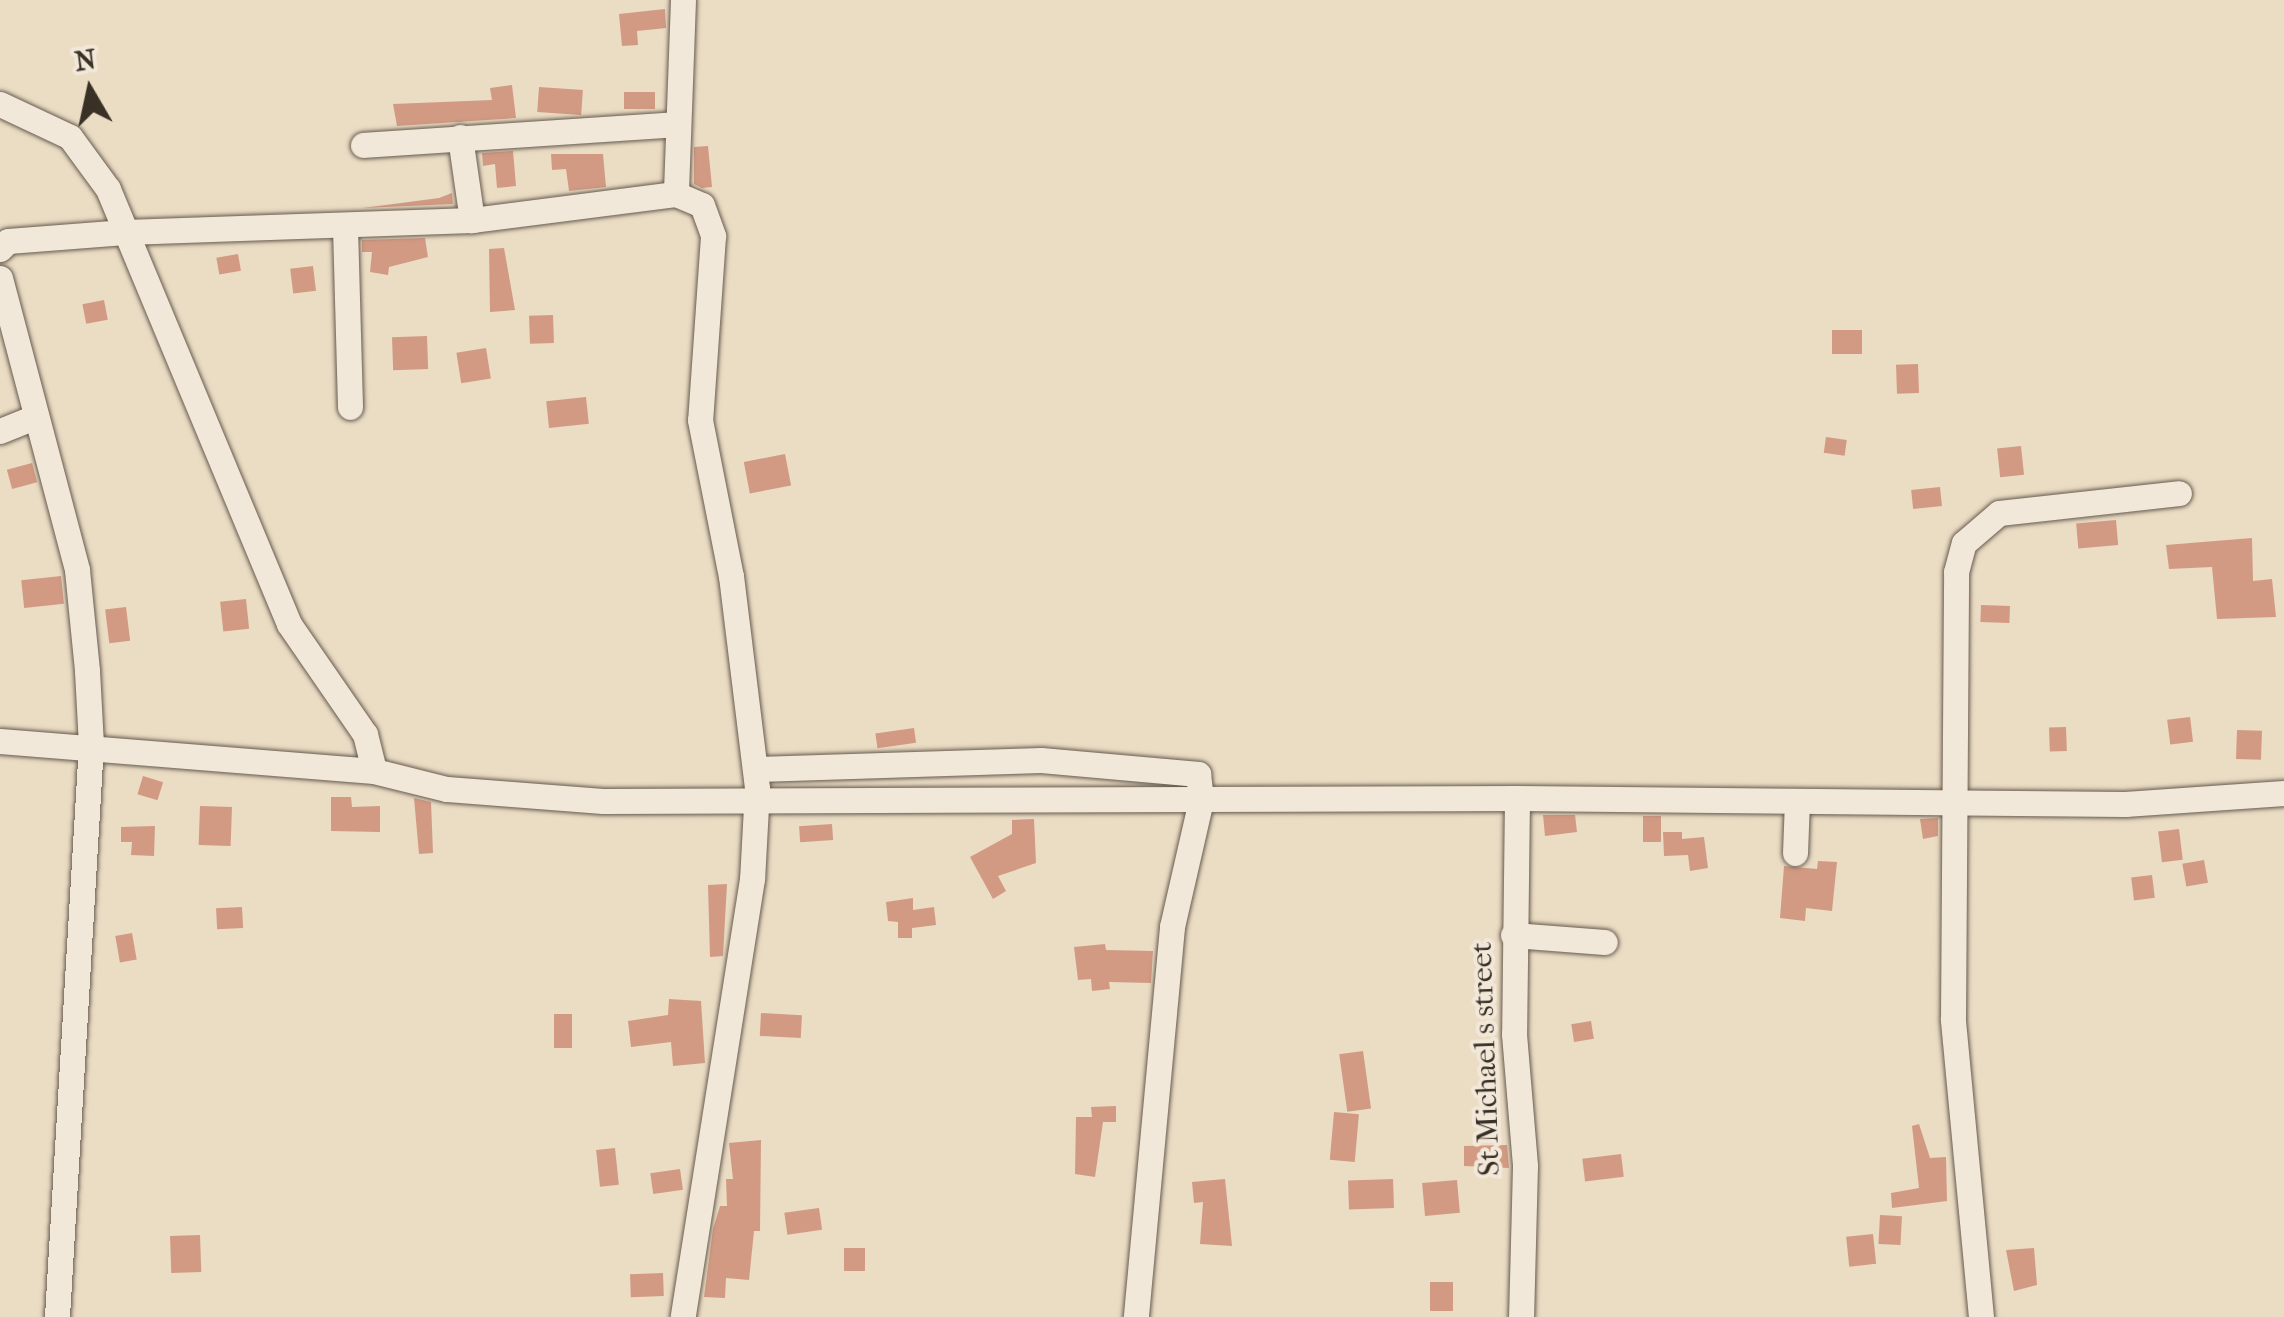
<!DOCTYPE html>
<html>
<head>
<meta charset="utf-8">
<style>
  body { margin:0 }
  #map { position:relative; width:2284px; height:1317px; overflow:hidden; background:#ebdcc4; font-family:"IM FELL French Canon",serif }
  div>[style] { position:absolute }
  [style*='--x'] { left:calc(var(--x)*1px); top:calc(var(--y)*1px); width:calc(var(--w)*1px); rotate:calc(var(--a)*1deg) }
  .building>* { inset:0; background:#d29a83; transform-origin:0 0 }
  .roads { filter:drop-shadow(0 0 2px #665b4e) drop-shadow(0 0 2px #665b4e) }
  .minor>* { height:25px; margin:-12.5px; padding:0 12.5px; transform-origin:12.5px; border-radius:12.5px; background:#f2e8d9 }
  span { translate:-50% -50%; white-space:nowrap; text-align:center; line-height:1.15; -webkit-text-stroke:8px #f2e8d9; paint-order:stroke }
  .street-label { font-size:30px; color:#393026 }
  .north { position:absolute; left:40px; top:40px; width:100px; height:100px; -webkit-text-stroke:8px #f2e8d9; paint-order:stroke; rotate:351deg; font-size:28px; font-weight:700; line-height:40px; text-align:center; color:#393026 }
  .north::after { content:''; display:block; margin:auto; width:35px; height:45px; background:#393026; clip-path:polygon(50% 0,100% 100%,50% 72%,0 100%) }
</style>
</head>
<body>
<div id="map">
  <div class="building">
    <div style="clip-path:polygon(665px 9px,666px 28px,637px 31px,638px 45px,622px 46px,619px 14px)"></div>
    <div style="clip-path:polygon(512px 85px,516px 118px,397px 126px,393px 104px,492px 100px,490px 88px)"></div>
    <div style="left:539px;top:87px;width:44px;height:25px;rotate:4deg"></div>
    <div style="left:655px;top:92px;width:17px;height:31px;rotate:90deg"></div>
    <div style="clip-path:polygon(708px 146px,712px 187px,702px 188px,694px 184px,694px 147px)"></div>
    <div style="clip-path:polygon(513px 151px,516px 186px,497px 188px,495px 164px,483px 166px,482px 153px)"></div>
    <div style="clip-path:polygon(551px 154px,603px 154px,606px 187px,569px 191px,566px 169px,552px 170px)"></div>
    <div style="clip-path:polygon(452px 193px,453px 204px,363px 208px,439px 198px)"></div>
    <div style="clip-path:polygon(425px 238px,428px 257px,389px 267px,388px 275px,370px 272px,372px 252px,362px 252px,362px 240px)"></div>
    <div style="clip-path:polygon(504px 248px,515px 310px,490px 312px,489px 249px)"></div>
    <div style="left:238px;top:254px;width:17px;height:22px;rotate:80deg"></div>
    <div style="left:313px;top:266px;width:25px;height:23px;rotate:83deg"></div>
    <div style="left:104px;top:300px;width:20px;height:22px;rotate:79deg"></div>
    <div style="left:553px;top:315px;width:28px;height:24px;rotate:88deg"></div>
    <div style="left:1832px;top:330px;width:30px;height:24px"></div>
    <div style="left:427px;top:336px;width:33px;height:35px;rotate:88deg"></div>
    <div style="left:486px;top:348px;width:31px;height:30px;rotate:81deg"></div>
    <div style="left:1918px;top:364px;width:29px;height:22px;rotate:88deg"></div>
    <div style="left:586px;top:397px;width:27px;height:40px;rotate:84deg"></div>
    <div style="left:1826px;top:437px;width:21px;height:16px;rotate:8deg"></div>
    <div style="left:2021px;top:446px;width:29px;height:24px;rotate:84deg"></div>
    <div style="left:785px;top:454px;width:32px;height:42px;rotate:79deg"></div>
    <div style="left:32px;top:463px;width:20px;height:26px;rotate:75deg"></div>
    <div style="left:1940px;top:487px;width:19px;height:29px;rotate:84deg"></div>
    <div style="left:2116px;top:520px;width:25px;height:40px;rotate:85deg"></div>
    <div style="clip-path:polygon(2252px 538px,2253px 581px,2272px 579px,2276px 617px,2217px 619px,2212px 567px,2169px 569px,2166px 545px)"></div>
    <div style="left:61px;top:576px;width:28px;height:40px;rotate:84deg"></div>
    <div style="left:246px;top:599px;width:30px;height:26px;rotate:84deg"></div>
    <div style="left:1981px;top:605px;width:29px;height:17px;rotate:2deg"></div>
    <div style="left:126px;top:607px;width:34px;height:21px;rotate:83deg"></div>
    <div style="left:2190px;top:717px;width:25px;height:23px;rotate:83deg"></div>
    <div style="left:2066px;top:727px;width:24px;height:17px;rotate:88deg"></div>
    <div style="left:914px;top:728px;width:15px;height:39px;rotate:82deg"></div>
    <div style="left:2237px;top:730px;width:25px;height:29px;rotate:2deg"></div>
    <div style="left:143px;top:776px;width:21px;height:19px;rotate:17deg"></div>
    <div style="clip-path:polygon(331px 797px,351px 797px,352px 807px,380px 806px,380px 832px,331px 831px)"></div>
    <div style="clip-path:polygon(414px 798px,431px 802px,433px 853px,419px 854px)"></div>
    <div style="left:200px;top:806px;width:32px;height:39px;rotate:2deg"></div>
    <div style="clip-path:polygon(1543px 815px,1575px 815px,1577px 832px,1545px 836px)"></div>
    <div style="left:1643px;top:816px;width:18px;height:26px"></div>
    <div style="clip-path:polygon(1938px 818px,1938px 836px,1923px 839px,1920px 819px)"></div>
    <div style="clip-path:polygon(1034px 819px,1036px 863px,998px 876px,1006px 891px,993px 899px,970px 857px,1012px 834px,1012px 820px)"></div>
    <div style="left:832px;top:824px;width:16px;height:33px;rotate:86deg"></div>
    <div style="clip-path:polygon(155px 826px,154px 856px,131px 855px,132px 842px,121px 842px,121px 827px)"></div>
    <div style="left:2179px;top:829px;width:31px;height:21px;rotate:83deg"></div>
    <div style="clip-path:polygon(1663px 832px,1682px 832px,1682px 839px,1704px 837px,1708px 868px,1690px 871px,1688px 855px,1664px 856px)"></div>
    <div style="left:2204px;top:860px;width:23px;height:22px;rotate:80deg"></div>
    <div style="clip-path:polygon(1818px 861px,1837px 862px,1832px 911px,1806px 908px,1805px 921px,1780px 918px,1784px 866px,1817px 869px)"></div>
    <div style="left:2152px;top:875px;width:23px;height:21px;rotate:83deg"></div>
    <div style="clip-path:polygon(727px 884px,723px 956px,710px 957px,708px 885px)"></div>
    <div style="clip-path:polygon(913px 898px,913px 910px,934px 907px,936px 925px,912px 928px,912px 938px,898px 938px,898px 922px,888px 921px,886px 902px)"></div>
    <div style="left:242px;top:907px;width:21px;height:26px;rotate:87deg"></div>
    <div style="left:132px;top:933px;width:27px;height:17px;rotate:80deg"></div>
    <div style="clip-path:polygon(1105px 944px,1106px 950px,1153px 951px,1151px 983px,1109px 982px,1110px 989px,1092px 991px,1091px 979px,1078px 980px,1074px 947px)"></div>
    <div style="clip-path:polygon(669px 999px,701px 1001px,705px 1063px,673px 1066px,671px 1042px,631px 1047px,628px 1021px,668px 1015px)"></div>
    <div style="left:761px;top:1013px;width:41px;height:23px;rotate:3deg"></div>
    <div style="left:554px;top:1014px;width:18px;height:34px"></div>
    <div style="left:1591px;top:1021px;width:18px;height:20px;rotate:81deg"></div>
    <div style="left:1363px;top:1051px;width:58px;height:24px;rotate:82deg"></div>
    <div style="clip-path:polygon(1116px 1106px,1116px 1122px,1103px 1122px,1095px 1177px,1075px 1174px,1076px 1117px,1092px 1117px,1091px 1107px)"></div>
    <div style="left:1334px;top:1112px;width:25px;height:48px;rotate:5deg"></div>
    <div style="clip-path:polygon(1919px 1124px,1930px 1158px,1946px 1157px,1947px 1201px,1892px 1208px,1891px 1193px,1919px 1188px,1912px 1126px)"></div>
    <div style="clip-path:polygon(761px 1140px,760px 1231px,754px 1231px,749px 1280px,726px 1278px,725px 1298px,704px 1297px,713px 1229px,720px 1206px,727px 1206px,726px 1179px,733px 1179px,729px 1143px)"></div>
    <div style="clip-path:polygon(1507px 1145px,1509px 1168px,1464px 1166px,1464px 1146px)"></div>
    <div style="left:615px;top:1148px;width:37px;height:19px;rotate:84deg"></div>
    <div style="left:1621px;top:1154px;width:23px;height:39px;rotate:83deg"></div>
    <div style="left:680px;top:1169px;width:21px;height:30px;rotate:82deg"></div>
    <div style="clip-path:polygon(1225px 1179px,1232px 1246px,1200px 1244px,1203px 1202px,1194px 1203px,1192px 1182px)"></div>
    <div style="left:1393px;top:1179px;width:29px;height:45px;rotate:88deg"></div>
    <div style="left:1457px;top:1180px;width:33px;height:35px;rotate:85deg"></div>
    <div style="left:819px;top:1208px;width:22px;height:35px;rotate:82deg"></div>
    <div style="left:1880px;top:1215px;width:22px;height:29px;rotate:3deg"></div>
    <div style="left:1873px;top:1234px;width:30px;height:27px;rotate:84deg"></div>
    <div style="left:200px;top:1235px;width:37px;height:30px;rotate:88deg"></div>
    <div style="left:844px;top:1248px;width:21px;height:23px"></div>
    <div style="clip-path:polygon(2034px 1248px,2037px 1285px,2014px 1291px,2006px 1250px)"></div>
    <div style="left:663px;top:1273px;width:23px;height:33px;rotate:88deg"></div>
    <div style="left:1430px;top:1282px;width:23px;height:29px"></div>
  </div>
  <div class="roads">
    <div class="minor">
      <div style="--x:683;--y:0;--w:194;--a:92.1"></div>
      <div style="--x:676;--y:194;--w:28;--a:23"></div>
      <div style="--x:702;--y:205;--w:33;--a:70"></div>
      <div style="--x:713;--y:236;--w:184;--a:94"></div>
      <div style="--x:700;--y:420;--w:159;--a:78.8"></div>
      <div style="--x:731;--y:576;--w:214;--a:83"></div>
      <div style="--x:757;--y:788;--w:91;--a:93.1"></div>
      <div style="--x:752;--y:879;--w:443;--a:99"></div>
      <div style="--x:0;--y:104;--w:77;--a:25.2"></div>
      <div style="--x:70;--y:137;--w:64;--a:53.8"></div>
      <div style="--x:108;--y:189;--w:471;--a:67.4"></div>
      <div style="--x:289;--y:624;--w:134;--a:55.4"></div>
      <div style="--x:365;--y:734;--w:38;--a:76"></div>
      <div style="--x:460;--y:137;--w:84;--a:81.8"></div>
      <div style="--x:363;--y:145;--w:315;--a:-3.8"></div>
      <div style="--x:345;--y:227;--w:180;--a:88.4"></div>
      <div style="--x:0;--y:249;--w:11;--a:-45"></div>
      <div style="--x:8;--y:241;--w:117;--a:-4.4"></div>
      <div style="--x:125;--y:232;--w:347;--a:-2"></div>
      <div style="--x:472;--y:220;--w:206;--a:-7.3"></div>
      <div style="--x:0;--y:278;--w:302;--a:75.2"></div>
      <div style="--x:77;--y:570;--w:101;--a:84.3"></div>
      <div style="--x:87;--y:671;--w:73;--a:86.9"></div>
      <div style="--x:91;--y:744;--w:574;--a:93.4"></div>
      <div style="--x:0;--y:431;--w:38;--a:-22"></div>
      <div style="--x:0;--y:741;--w:375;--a:4.6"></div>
      <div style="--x:374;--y:771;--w:75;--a:13.9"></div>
      <div style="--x:447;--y:789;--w:156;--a:4.4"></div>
      <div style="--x:603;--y:801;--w:914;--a:-0.19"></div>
      <div style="--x:1517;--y:798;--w:608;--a:0.57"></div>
      <div style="--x:2125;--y:804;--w:159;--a:-4"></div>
      <div style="--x:757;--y:769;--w:284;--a:-1.8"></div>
      <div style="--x:1041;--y:760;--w:158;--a:5.1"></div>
      <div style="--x:1198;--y:774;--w:26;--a:83"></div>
      <div style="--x:1201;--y:800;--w:130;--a:102.9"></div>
      <div style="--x:1172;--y:927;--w:392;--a:95.3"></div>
      <div style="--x:1517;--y:798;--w:236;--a:90.7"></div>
      <div style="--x:1514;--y:1034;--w:132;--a:85.2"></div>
      <div style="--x:1525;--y:1166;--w:151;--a:91.5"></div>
      <div style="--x:1795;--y:853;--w:52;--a:-87.8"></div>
      <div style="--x:1513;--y:935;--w:92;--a:4.4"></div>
      <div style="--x:1981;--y:1317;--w:299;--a:-95.4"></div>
      <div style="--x:1953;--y:1019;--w:447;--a:-89.6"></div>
      <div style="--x:1956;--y:572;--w:30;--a:-75"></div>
      <div style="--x:1964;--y:543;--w:46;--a:-40.6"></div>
      <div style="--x:1999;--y:513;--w:181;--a:-6.3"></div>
    </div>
  </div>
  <div class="street-label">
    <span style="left:1486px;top:1059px;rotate:-92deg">St Michael s street</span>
  </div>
  <div class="north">N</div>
</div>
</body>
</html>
